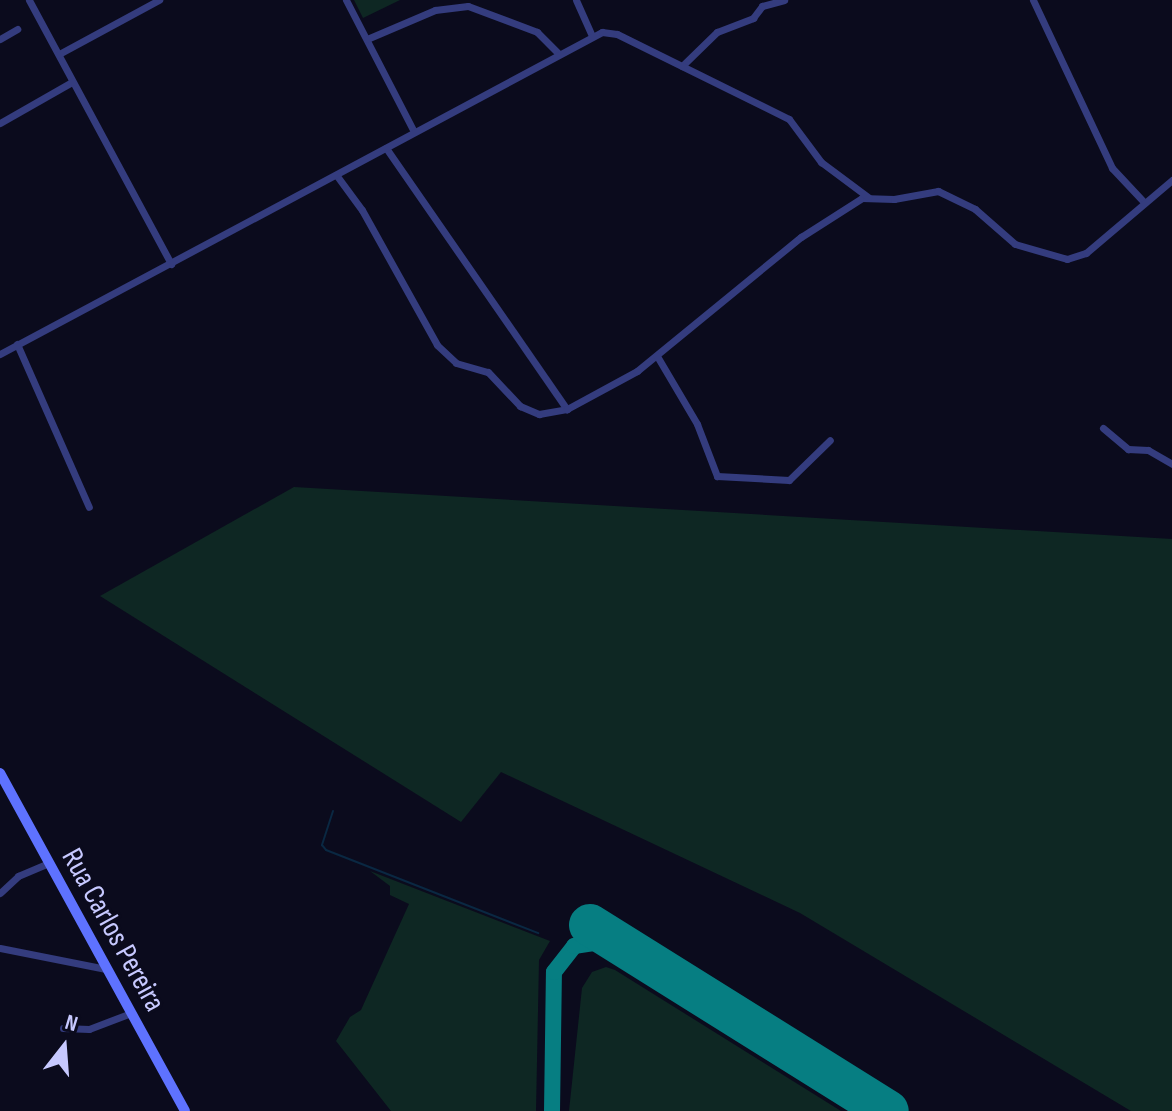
<!DOCTYPE html>
<html>
<head>
<meta charset="utf-8">
<style>
  body { margin:0 }
  #map { position:relative; width:1172px; height:1111px; overflow:hidden; background:#0b0b1d; font-family:"Sofia Sans Condensed",sans-serif }
  div>[style] { position:absolute }
  [style*='--x'] { left:calc(var(--x)*1px); top:calc(var(--y)*1px); width:calc(var(--w)*1px); rotate:calc(var(--a)*1deg) }
  .green>* { inset:0; background:#0e2723 }
  .stream>* { height:2px; margin:-1px; padding:0 1px; transform-origin:1px; border-radius:1px; background:#0a2842 }
  .taxiway>* { height:16px; margin:-8px; padding:0 8px; transform-origin:8px; border-radius:8px; background:#067e82 }
  .runway>* { height:42px; margin:-21px; padding:0 21px; transform-origin:21px; border-radius:21px; background:#067e82 }
  .minor>* { height:7px; margin:-3.5px; padding:0 3.5px; transform-origin:3.5px; border-radius:3.5px; background:#343c7e }
  .secondary>* { height:10px; margin:-5px; padding:0 5px; transform-origin:5px; border-radius:5px; background:#5e72ff }
  span { translate:-50% -50%; white-space:nowrap; text-align:center; line-height:1.15; -webkit-text-stroke:6px #0b0b1d; paint-order:stroke }
  .street-label { font-size:30px; color:#c7c9ff }
  .north { position:absolute; left:24px; top:1007px; width:80px; height:80px; -webkit-text-stroke:6px #0b0b1d; paint-order:stroke; rotate:17deg; font-size:22px; font-weight:700; line-height:32px; text-align:center; color:#c7c9ff }
  .north::after { content:''; display:block; margin:auto; width:28px; height:36px; background:#c7c9ff; clip-path:polygon(50% 0,100% 100%,50% 72%,0 100%) }
</style>
</head>
<body>
<div id="map">
  <div class="green">
    <div style="clip-path:polygon(354px 0,400px 0,363px 18px)"></div>
    <div style="clip-path:polygon(294px 487px,1172px 539px,1172px 1111px,1131px 1111px,800px 913px,501px 772px,461px 822px,100px 596px)"></div>
    <div style="clip-path:polygon(370px 871px,550px 941px,539px 960px,536px 1111px,391px 1111px,336px 1041px,350px 1017px,361px 1010px,409px 904px,390px 895px,390px 886px)"></div>
    <div style="clip-path:polygon(606px 967px,615px 970px,841px 1111px,569px 1111px,582px 988px,592px 972px)"></div>
  </div>
  <div class="stream">
    <div style="--x:333;--y:811;--w:36;--a:108"></div>
    <div style="--x:322;--y:845;--w:6;--a:51"></div>
    <div style="--x:326;--y:850;--w:228;--a:21.4"></div>
  </div>
  <div class="taxiway">
    <div style="--x:552;--y:1111;--w:139;--a:-89.2"></div>
    <div style="--x:554;--y:972;--w:33;--a:-52"></div>
    <div style="--x:574;--y:946;--w:40;--a:-8.5"></div>
  </div>
  <div class="runway">
    <div style="--x:590;--y:925;--w:351;--a:32"></div>
  </div>
  <div class="minor">
    <div style="--x:29;--y:0;--w:300;--a:61.7"></div>
    <div style="--x:346;--y:0;--w:148;--a:62.7"></div>
    <div style="--x:576;--y:0;--w:39;--a:66"></div>
    <div style="--x:1033;--y:0;--w:186;--a:64.8"></div>
    <div style="--x:1112;--y:168;--w:44;--a:46.8"></div>
    <div style="--x:0;--y:39;--w:20;--a:-30"></div>
    <div style="--x:367;--y:39;--w:74;--a:-23.1"></div>
    <div style="--x:435;--y:10;--w:33;--a:-7"></div>
    <div style="--x:468;--y:6;--w:74;--a:20.6"></div>
    <div style="--x:537;--y:32;--w:30;--a:45"></div>
    <div style="--x:59;--y:54;--w:114;--a:-28.4"></div>
    <div style="--x:682;--y:66;--w:49;--a:-44.2"></div>
    <div style="--x:717;--y:32;--w:39;--a:-21"></div>
    <div style="--x:753;--y:18;--w:15;--a:-53"></div>
    <div style="--x:762;--y:6;--w:23;--a:-15"></div>
    <div style="--x:0;--y:123;--w:83;--a:-29.7"></div>
    <div style="--x:386;--y:148;--w:318;--a:55.3"></div>
    <div style="--x:337;--y:176;--w:42;--a:53.7"></div>
    <div style="--x:362;--y:210;--w:154;--a:60.9"></div>
    <div style="--x:437;--y:345;--w:26;--a:43"></div>
    <div style="--x:456;--y:363;--w:33;--a:16"></div>
    <div style="--x:488;--y:372;--w:47;--a:46.7"></div>
    <div style="--x:520;--y:406;--w:21;--a:23"></div>
    <div style="--x:539;--y:414;--w:28;--a:-10"></div>
    <div style="--x:567;--y:409;--w:80;--a:-28.5"></div>
    <div style="--x:637;--y:371;--w:212;--a:-39.3"></div>
    <div style="--x:801;--y:237;--w:72;--a:-32.6"></div>
    <div style="--x:862;--y:198;--w:32;--a:2"></div>
    <div style="--x:894;--y:199;--w:45;--a:-10.3"></div>
    <div style="--x:938;--y:191;--w:41;--a:25.9"></div>
    <div style="--x:975;--y:209;--w:53;--a:41.2"></div>
    <div style="--x:1015;--y:244;--w:54;--a:16.1"></div>
    <div style="--x:1067;--y:259;--w:20;--a:-18"></div>
    <div style="--x:1086;--y:253;--w:113;--a:-40.3"></div>
    <div style="--x:17;--y:344;--w:178;--a:66.2"></div>
    <div style="--x:0;--y:354;--w:683;--a:-28.14"></div>
    <div style="--x:602;--y:32;--w:15;--a:8"></div>
    <div style="--x:617;--y:34;--w:192;--a:26.3"></div>
    <div style="--x:789;--y:119;--w:54;--a:53.3"></div>
    <div style="--x:821;--y:162;--w:59;--a:36.7"></div>
    <div style="--x:657;--y:356;--w:79;--a:59.5"></div>
    <div style="--x:697;--y:424;--w:56;--a:69"></div>
    <div style="--x:717;--y:476;--w:72;--a:3.2"></div>
    <div style="--x:789;--y:480;--w:57;--a:-44.3"></div>
    <div style="--x:1103;--y:428;--w:33;--a:40"></div>
    <div style="--x:1128;--y:449;--w:20;--a:3"></div>
    <div style="--x:1148;--y:450;--w:28;--a:30"></div>
    <div style="--x:0;--y:893;--w:25;--a:-43"></div>
    <div style="--x:18;--y:876;--w:34;--a:-23"></div>
    <div style="--x:0;--y:948;--w:108;--a:11.2"></div>
    <div style="--x:63;--y:1028;--w:26;--a:2"></div>
    <div style="--x:89;--y:1029;--w:45;--a:-20.9"></div>
  </div>
  <div class="secondary">
    <div style="--x:0;--y:773;--w:385;--a:61.3"></div>
  </div>
  <div class="street-label">
    <span style="left:113px;top:930px;rotate:61deg">Rua Carlos Pereira</span>
  </div>
  <div class="north">N</div>
</div>
</body>
</html>
